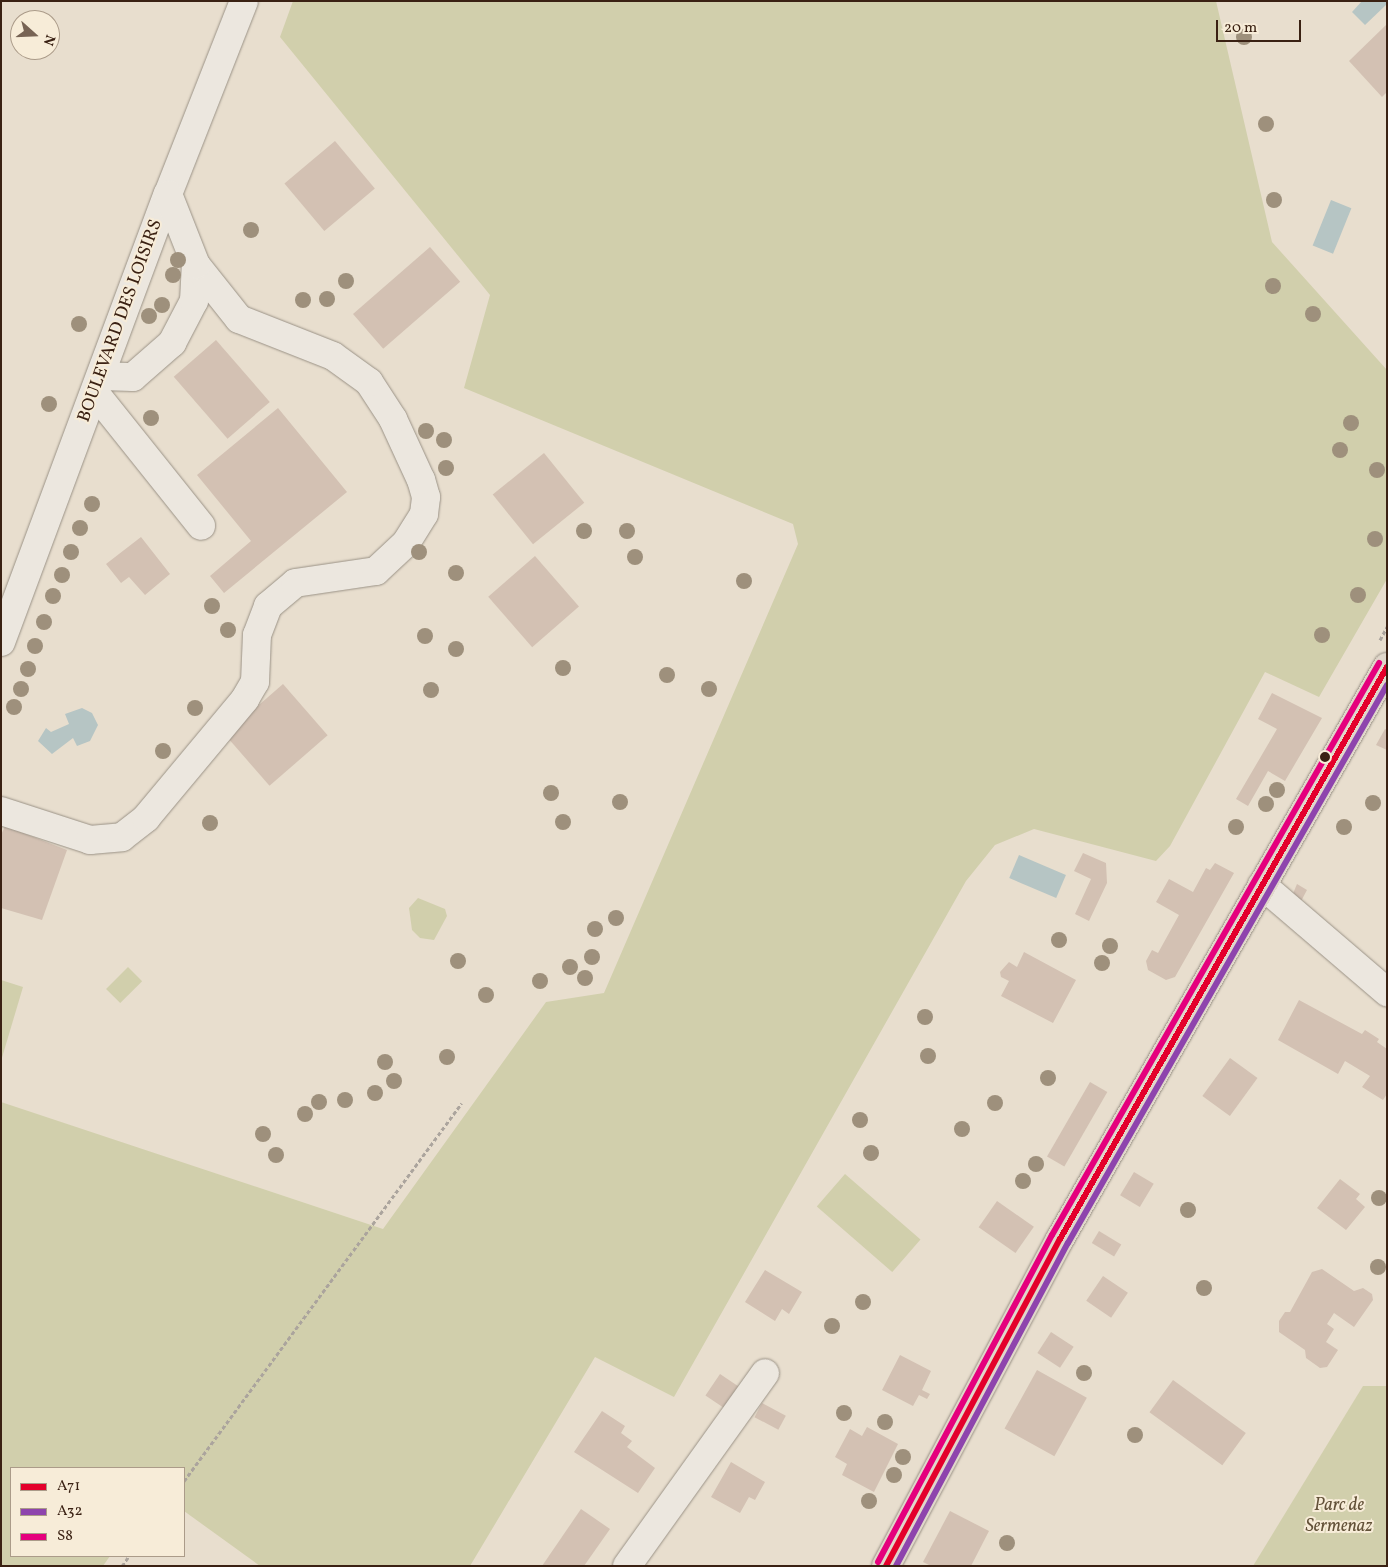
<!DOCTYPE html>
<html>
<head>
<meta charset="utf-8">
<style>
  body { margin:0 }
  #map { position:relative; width:1388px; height:1567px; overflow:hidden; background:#e8dece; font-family:Vollkorn,serif }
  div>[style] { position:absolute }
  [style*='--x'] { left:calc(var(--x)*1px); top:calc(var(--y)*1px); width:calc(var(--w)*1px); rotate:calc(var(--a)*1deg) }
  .green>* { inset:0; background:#d1cfac; transform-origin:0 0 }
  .water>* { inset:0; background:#b6c5c4; transform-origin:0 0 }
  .building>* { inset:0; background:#d3c1b3; transform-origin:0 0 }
  .path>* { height:3px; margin-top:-1.5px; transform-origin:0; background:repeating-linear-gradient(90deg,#aba49d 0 4px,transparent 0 6.5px) }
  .roads { filter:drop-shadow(0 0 1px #9a9286) drop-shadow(0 0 1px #9a9286) }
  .minor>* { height:28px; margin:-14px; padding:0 14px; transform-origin:14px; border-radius:14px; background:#ece7df }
  .major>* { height:28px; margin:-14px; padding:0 14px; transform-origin:14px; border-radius:14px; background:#e0d7ca }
  .bus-1>* { height:6px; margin:-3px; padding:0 3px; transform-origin:3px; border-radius:3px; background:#e4002b }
  .bus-2>* { height:6px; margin:-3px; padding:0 3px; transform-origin:3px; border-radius:3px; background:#8e44ad }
  .bus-3>* { height:6px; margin:-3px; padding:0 3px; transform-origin:3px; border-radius:3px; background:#e5007d }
  .trees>* { width:16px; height:16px; margin:-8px; border-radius:50%; background:#9e907c }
  .dots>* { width:14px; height:14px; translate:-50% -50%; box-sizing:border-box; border:2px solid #f7ecd8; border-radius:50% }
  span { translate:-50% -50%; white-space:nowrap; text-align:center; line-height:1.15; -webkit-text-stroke:4px #f7ecd8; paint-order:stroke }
  .street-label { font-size:18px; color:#3a2113 }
  .park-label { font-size:18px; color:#625138; font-style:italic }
  .frame { position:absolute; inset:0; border:2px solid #3a2113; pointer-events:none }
  .legend { position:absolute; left:10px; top:1467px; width:175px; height:90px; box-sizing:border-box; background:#f7ecd8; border:1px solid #ab9b89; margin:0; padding:6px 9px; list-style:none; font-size:15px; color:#3a2113 }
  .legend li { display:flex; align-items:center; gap:10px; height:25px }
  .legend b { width:25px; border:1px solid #ab9b89 }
  .north { position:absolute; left:10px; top:10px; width:50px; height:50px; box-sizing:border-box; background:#f7ecd8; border:1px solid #ab9b89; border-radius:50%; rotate:110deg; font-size:14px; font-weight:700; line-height:20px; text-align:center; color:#3a2113 }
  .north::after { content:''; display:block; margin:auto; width:18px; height:22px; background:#776354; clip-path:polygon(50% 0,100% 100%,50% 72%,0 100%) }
  .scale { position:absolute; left:1216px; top:20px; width:85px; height:22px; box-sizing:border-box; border:2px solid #3a2113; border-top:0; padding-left:6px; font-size:15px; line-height:18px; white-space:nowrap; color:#3a2113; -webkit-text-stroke:4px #f7ecd8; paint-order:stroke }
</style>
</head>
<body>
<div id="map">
  <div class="green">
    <div style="clip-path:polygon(293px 1px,1216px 1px,1272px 242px,1387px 370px,1387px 579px,1319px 697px,1265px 672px,1170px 846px,1156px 861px,1034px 829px,995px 845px,966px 881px,674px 1397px,595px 1357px,470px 1566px,260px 1566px,184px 1511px,184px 1468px,11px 1468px,11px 1556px,110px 1556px,103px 1566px,1px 1566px,1px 1102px,383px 1229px,546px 1002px,604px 993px,798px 544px,793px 524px,464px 388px,490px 295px,280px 37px)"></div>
    <div style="clip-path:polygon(418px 898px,445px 909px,447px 916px,434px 940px,420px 938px,412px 930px,409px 908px)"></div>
    <div style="left:128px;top:967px;width:20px;height:31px;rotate:45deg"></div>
    <div style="clip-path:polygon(1px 980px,23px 987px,1px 1061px)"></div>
    <div style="left:845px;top:1174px;width:100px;height:43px;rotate:41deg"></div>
    <div style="clip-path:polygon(1363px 1386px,1387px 1386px,1387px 1566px,1253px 1566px)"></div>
  </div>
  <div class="water">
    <div style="clip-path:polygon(1362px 1px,1387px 1px,1387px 4px,1365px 25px,1352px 12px)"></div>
    <div style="left:1331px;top:200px;width:22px;height:49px;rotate:22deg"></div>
    <div style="clip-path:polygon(82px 708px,92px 713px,98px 725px,90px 741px,77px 746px,73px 738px,52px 754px,38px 741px,46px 728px,51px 732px,69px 724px,65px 714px)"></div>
    <div style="left:1019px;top:855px;width:51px;height:25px;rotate:23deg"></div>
  </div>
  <div class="building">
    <div style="clip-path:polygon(1387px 24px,1387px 92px,1382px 97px,1349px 61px)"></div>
    <div style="left:335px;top:141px;width:62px;height:66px;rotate:50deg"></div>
    <div style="left:430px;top:247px;width:46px;height:102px;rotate:49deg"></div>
    <div style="left:216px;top:340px;width:82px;height:56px;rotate:49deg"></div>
    <div style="clip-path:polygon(278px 408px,347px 492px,224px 593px,210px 576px,251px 541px,197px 475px)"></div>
    <div style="left:544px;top:453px;width:64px;height:66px;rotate:51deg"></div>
    <div style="clip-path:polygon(141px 537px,170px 574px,145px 595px,129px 577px,121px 583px,106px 564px)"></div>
    <div style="left:535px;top:556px;width:67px;height:62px;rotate:49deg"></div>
    <div style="left:283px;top:684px;width:68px;height:77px;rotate:49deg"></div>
    <div style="clip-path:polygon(1272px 693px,1322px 718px,1285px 781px,1268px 771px,1248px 806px,1236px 799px,1277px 729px,1258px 719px)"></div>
    <div style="clip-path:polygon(1385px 729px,1387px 730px,1387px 750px,1376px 745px)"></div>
    <div style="clip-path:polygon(5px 826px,67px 850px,42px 920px,1px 908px,1px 835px)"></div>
    <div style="clip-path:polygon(1083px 853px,1106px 863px,1107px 883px,1089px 921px,1075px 914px,1091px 879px,1074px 871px)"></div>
    <div style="clip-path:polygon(1215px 863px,1234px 873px,1175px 977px,1166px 980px,1148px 970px,1146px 961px,1152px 950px,1158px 953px,1179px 915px,1156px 902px,1169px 879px,1193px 892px,1206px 868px,1210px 870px)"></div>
    <div style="clip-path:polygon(1297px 884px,1307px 890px,1299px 905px,1292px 896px)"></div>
    <div style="clip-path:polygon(1024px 952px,1076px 980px,1053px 1023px,1001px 996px,1009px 981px,1001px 977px,1000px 972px,1009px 962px,1017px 967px)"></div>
    <div style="clip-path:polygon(1299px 1000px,1362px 1034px,1365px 1030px,1379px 1039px,1377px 1042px,1387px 1049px,1387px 1094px,1383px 1100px,1362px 1087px,1370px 1076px,1345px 1061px,1338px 1074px,1278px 1040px)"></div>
    <div style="left:1230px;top:1058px;width:34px;height:47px;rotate:36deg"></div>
    <div style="left:1090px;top:1082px;width:20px;height:86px;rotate:30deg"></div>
    <div style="left:1134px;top:1172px;width:23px;height:27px;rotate:31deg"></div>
    <div style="clip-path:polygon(1340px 1179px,1360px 1194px,1356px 1199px,1365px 1207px,1346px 1230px,1317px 1208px)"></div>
    <div style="left:997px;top:1201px;width:45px;height:32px;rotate:35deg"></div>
    <div style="left:1099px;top:1231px;width:26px;height:14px;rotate:31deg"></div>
    <div style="clip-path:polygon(1322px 1269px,1354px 1291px,1363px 1288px,1372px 1294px,1373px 1300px,1354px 1327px,1334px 1313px,1327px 1324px,1334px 1329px,1326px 1342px,1338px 1350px,1327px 1367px,1320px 1368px,1306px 1358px,1305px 1350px,1279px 1332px,1279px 1321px,1285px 1312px,1290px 1312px,1312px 1272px)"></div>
    <div style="clip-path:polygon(765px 1270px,802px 1292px,789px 1314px,782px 1309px,775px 1321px,745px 1302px)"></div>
    <div style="left:1103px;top:1276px;width:30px;height:30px;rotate:34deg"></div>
    <div style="left:1051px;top:1332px;width:27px;height:25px;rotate:33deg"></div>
    <div style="clip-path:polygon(900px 1355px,931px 1371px,922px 1390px,930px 1394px,927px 1399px,919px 1395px,913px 1406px,882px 1390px)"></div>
    <div style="left:1037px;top:1370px;width:57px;height:67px;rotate:29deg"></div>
    <div style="left:720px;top:1374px;width:22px;height:26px;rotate:34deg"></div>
    <div style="left:1173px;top:1380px;width:90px;height:40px;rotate:36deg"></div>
    <div style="left:762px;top:1403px;width:27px;height:16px;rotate:28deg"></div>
    <div style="clip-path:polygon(602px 1411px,625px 1426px,621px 1433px,632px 1441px,627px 1447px,655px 1468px,638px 1493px,574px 1452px)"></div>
    <div style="clip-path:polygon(867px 1427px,898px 1444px,874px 1492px,842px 1475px,847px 1464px,835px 1457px,850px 1429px,862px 1436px)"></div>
    <div style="clip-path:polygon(731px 1462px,765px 1482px,755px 1500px,749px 1497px,740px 1513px,711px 1497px)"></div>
    <div style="clip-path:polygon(581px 1509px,610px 1529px,584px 1566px,542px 1566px)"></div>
    <div style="clip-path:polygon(950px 1511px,989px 1531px,971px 1566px,931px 1566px,923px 1562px)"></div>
  </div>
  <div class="path">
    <div style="--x:1;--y:2;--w:1;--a:-90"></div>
    <div style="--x:1380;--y:640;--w:15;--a:-62"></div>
    <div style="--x:184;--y:1481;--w:469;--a:-53.7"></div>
    <div style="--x:122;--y:1566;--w:12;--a:-55"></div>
  </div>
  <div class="roads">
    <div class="minor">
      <div style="--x:101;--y:376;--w:32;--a:2"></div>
      <div style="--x:133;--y:377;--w:52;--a:-41.1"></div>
      <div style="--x:172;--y:343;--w:47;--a:-62.4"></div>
      <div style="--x:194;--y:301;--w:36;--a:-87"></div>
      <div style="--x:95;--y:393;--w:170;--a:51.4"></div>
      <div style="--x:1;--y:642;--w:478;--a:-69.6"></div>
      <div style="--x:168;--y:194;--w:207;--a:-68.5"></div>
      <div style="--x:1;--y:811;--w:94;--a:18"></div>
      <div style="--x:90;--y:840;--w:32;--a:-5"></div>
      <div style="--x:122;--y:837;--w:31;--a:-38"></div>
      <div style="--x:146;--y:818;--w:155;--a:-50.2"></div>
      <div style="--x:245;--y:699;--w:20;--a:-60"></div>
      <div style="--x:255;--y:682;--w:47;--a:-87.6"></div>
      <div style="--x:257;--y:635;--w:31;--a:-69"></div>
      <div style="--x:268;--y:606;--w:35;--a:-40"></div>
      <div style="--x:295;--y:583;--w:82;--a:-8.4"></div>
      <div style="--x:376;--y:571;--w:41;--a:-43"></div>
      <div style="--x:406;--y:543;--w:34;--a:-58"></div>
      <div style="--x:424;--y:514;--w:17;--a:-83"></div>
      <div style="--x:426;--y:497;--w:18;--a:-106"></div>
      <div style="--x:421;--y:480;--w:67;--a:-114.7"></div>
      <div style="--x:393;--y:419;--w:44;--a:-123"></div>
      <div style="--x:369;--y:382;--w:44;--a:-144.2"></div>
      <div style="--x:333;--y:356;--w:101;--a:-158.5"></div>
      <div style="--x:239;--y:319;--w:69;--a:-128.5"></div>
      <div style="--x:196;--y:265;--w:76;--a:-111.5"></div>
      <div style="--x:1262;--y:885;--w:165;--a:40.6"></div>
      <div style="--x:627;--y:1566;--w:237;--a:-54.4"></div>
    </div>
    <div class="major">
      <div style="--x:886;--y:1566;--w:370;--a:-62"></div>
      <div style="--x:1060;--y:1239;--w:659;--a:-60.24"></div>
    </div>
  </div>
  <div class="bus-1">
    <div style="--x:886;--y:1566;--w:370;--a:-62"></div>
    <div style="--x:1060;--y:1239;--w:659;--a:-60.24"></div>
  </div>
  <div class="bus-2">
    <div style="--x:896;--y:1566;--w:366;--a:-62"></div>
    <div style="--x:1068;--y:1243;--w:643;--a:-60.24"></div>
  </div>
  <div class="bus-3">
    <div style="--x:878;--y:1562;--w:370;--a:-62"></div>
    <div style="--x:1052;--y:1235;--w:659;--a:-60.24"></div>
  </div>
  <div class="trees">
    <div style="left:1244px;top:37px"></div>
    <div style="left:1266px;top:124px"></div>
    <div style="left:1274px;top:200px"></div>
    <div style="left:251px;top:230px"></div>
    <div style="left:178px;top:260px"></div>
    <div style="left:173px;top:275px"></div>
    <div style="left:346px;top:281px"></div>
    <div style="left:1273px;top:286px"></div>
    <div style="left:327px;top:299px"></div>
    <div style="left:303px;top:300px"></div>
    <div style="left:162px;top:305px"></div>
    <div style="left:1313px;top:314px"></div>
    <div style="left:149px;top:316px"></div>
    <div style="left:79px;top:324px"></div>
    <div style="left:49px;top:404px"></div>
    <div style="left:151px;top:418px"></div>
    <div style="left:1351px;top:423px"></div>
    <div style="left:426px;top:431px"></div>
    <div style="left:444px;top:440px"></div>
    <div style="left:1340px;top:450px"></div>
    <div style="left:446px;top:468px"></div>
    <div style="left:1377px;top:470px"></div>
    <div style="left:92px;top:504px"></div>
    <div style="left:80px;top:528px"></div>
    <div style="left:584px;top:531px"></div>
    <div style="left:627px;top:531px"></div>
    <div style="left:1375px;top:539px"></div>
    <div style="left:71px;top:552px"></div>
    <div style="left:419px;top:552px"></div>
    <div style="left:635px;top:557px"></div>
    <div style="left:456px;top:573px"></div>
    <div style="left:62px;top:575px"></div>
    <div style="left:744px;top:581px"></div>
    <div style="left:1358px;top:595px"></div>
    <div style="left:53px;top:596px"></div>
    <div style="left:212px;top:606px"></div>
    <div style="left:44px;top:622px"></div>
    <div style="left:228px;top:630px"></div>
    <div style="left:1322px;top:635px"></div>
    <div style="left:425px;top:636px"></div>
    <div style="left:35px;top:646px"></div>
    <div style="left:456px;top:649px"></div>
    <div style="left:563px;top:668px"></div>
    <div style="left:28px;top:669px"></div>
    <div style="left:667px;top:675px"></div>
    <div style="left:21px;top:689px"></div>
    <div style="left:709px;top:689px"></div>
    <div style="left:431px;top:690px"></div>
    <div style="left:14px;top:707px"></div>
    <div style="left:195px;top:708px"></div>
    <div style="left:163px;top:751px"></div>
    <div style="left:1277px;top:790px"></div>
    <div style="left:551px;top:793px"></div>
    <div style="left:620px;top:802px"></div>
    <div style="left:1373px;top:803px"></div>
    <div style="left:1266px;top:804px"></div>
    <div style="left:563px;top:822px"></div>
    <div style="left:210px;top:823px"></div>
    <div style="left:1236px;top:827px"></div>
    <div style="left:1344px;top:827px"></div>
    <div style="left:616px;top:918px"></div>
    <div style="left:595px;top:929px"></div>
    <div style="left:1059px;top:940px"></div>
    <div style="left:1110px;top:946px"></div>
    <div style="left:592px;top:957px"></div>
    <div style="left:458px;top:961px"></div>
    <div style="left:1102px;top:963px"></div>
    <div style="left:570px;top:967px"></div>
    <div style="left:585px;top:978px"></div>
    <div style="left:540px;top:981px"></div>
    <div style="left:486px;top:995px"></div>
    <div style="left:925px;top:1017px"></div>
    <div style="left:928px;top:1056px"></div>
    <div style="left:447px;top:1057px"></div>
    <div style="left:385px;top:1062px"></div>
    <div style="left:1048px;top:1078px"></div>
    <div style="left:394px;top:1081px"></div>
    <div style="left:375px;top:1093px"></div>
    <div style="left:345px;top:1100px"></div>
    <div style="left:319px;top:1102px"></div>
    <div style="left:995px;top:1103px"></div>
    <div style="left:305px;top:1114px"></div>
    <div style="left:860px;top:1120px"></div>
    <div style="left:962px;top:1129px"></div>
    <div style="left:263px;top:1134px"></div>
    <div style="left:871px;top:1153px"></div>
    <div style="left:276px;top:1155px"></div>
    <div style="left:1036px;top:1164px"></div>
    <div style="left:1023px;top:1181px"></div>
    <div style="left:1379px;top:1198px"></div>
    <div style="left:1188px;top:1210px"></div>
    <div style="left:1378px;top:1267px"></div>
    <div style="left:1204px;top:1288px"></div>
    <div style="left:863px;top:1302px"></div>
    <div style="left:832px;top:1326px"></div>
    <div style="left:1084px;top:1373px"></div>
    <div style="left:844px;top:1413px"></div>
    <div style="left:885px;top:1422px"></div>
    <div style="left:1135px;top:1435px"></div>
    <div style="left:903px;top:1457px"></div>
    <div style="left:894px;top:1475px"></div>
    <div style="left:869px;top:1501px"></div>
    <div style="left:1007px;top:1543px"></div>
  </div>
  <div class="dots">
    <div style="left:1325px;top:757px;background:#3a2113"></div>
  </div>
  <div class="street-label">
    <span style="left:121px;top:321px;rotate:-70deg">BOULEVARD DES LOISIRS</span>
  </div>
  <div class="park-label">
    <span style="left:1339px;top:1517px">Parc de<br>Sermenaz</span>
  </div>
  <div class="frame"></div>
  <ul class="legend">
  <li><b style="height:6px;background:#e4002b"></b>A71</li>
  <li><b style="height:6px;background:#8e44ad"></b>A32</li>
  <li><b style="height:6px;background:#e5007d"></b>S8</li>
  </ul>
  <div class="north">N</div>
  <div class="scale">20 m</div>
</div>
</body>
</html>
